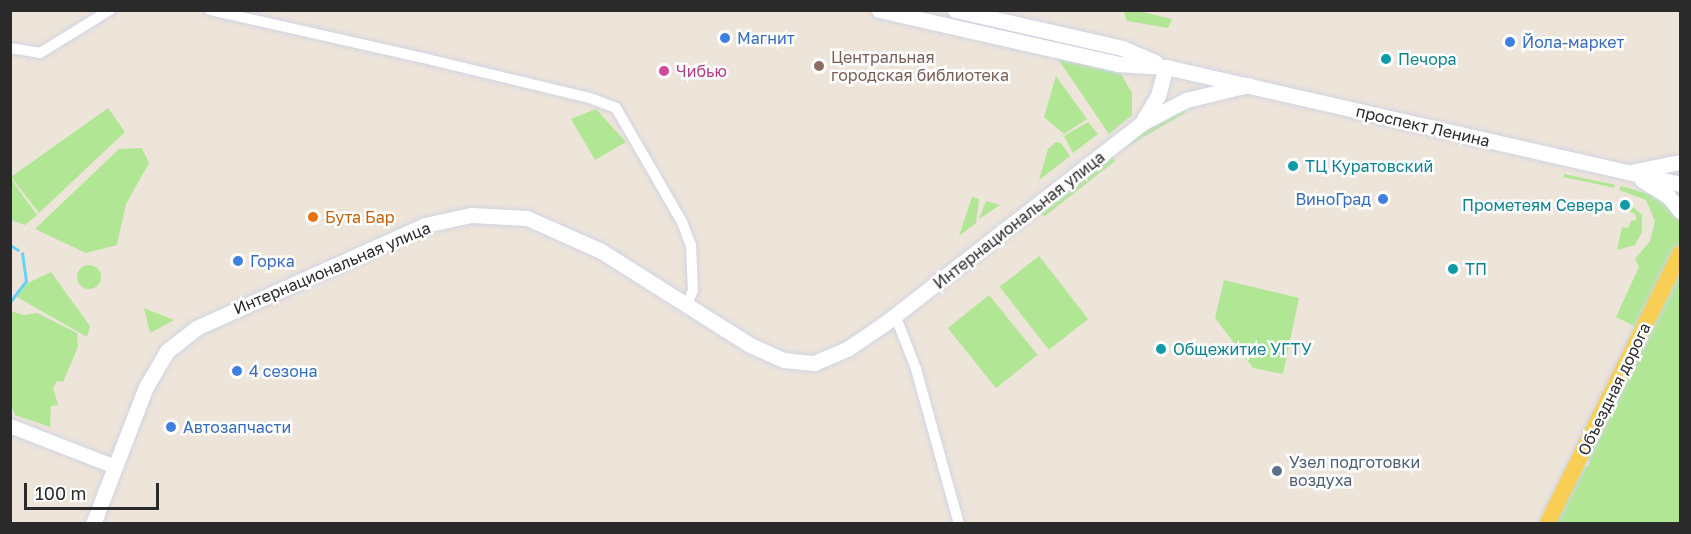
<!DOCTYPE html>
<html>
<head>
<meta charset="utf-8">
<style>
  body { margin:0 }
  #map { position:relative; width:1691px; height:534px; overflow:hidden; background:#ede4da; font-family:"Golos Text",sans-serif }
  div>[style] { position:absolute }
  [style*='--x'] { left:calc(var(--x)*1px); top:calc(var(--y)*1px); width:calc(var(--w)*1px); rotate:calc(var(--a)*1deg) }
  .green>* { inset:0; background:#b1e794; transform-origin:0 0 }
  .round { border-radius:50% }
  .stream>* { height:3px; margin:-1.5px; padding:0 1.5px; transform-origin:1.5px; border-radius:1.5px; background:#67d2f5 }
  .roads { filter:drop-shadow(0 0 2px #d0d4e3) drop-shadow(0 0 2px #d0d4e3) }
  .minor>* { height:10px; margin:-5px; padding:0 5px; transform-origin:5px; border-radius:5px; background:#fff }
  .tertiary>* { height:14px; margin:-7px; padding:0 7px; transform-origin:7px; border-radius:7px; background:#fff }
  .secondary>* { height:15px; margin:-7.5px; padding:0 7.5px; transform-origin:7.5px; border-radius:7.5px; background:#fff }
  .primary>* { height:16px; margin:-8px; padding:0 8px; transform-origin:8px; border-radius:8px; background:#f8cf54 }
  .dots>* { width:16px; height:16px; translate:-50% -50%; box-sizing:border-box; border:3px solid #fff; border-radius:50% }
  span { translate:-50% -50%; white-space:nowrap; text-align:center; line-height:1.15; -webkit-text-stroke:5px #fff; paint-order:stroke }
  .shop-label { font-size:16px; color:#366cbe }
  .left { translate:0 -50%; text-align:left }
  .right { translate:-100% -50%; text-align:right }
  .education-label { font-size:16px; color:#785e54 }
  .culture-label { font-size:16px; color:#0d838f }
  .hotel-label { font-size:16px; color:#b23c85 }
  .street-label { font-size:16px; color:#2a2a2a }
  .food-label { font-size:16px; color:#c56008 }
  .service-label { font-size:16px; color:#4e5e75 }
  .frame { position:absolute; inset:0; border:12px solid #2a2a2a; pointer-events:none }
  .scale { position:absolute; left:24px; top:483px; width:135px; height:27px; box-sizing:border-box; border:3px solid #2a2a2a; border-top:0; padding-left:8px; font-size:18px; line-height:21px; white-space:nowrap; color:#2a2a2a; -webkit-text-stroke:4px #fff; paint-order:stroke }
</style>
</head>
<body>
<div id="map">
  <div class="green">
    <div style="clip-path:polygon(1131px 10px,1139px 11px,1172px 19px,1168px 28px,1127px 21px,1124px 13px)"></div>
    <div style="left:957px;top:17px;width:102px;height:5px;rotate:12deg"></div>
    <div style="clip-path:polygon(1058px 59px,1121px 74px,1132px 93px,1132px 115px,1109px 134px)"></div>
    <div style="clip-path:polygon(1056px 76px,1087px 119px,1064px 134px,1044px 117px)"></div>
    <div style="clip-path:polygon(1185px 107px,1185px 113px,1121px 150px,1154px 124px)"></div>
    <div style="clip-path:polygon(108px 108px,125px 132px,39px 213px,11px 177px)"></div>
    <div style="clip-path:polygon(596px 109px,626px 142px,595px 160px,571px 119px)"></div>
    <div style="clip-path:polygon(1088px 122px,1098px 134px,1073px 153px,1064px 136px)"></div>
    <div style="clip-path:polygon(1056px 142px,1061px 143px,1070px 156px,1039px 180px,1048px 149px)"></div>
    <div style="clip-path:polygon(142px 148px,149px 163px,126px 204px,117px 245px,86px 253px,35px 229px,119px 149px)"></div>
    <div style="clip-path:polygon(1111px 156px,1115px 161px,1045px 216px,1042px 215px,1041px 211px)"></div>
    <div style="left:1564px;top:174px;width:52px;height:3px;rotate:12deg"></div>
    <div style="clip-path:polygon(11px 179px,37px 215px,25px 225px,11px 220px)"></div>
    <div style="clip-path:polygon(1621px 186px,1659px 197px,1680px 215px,1680px 242px,1636px 327px,1616px 317px,1639px 267px,1635px 259px,1650px 241px,1655px 221px,1646px 200px,1619px 190px)"></div>
    <div style="clip-path:polygon(972px 197px,979px 199px,976px 223px,959px 236px)"></div>
    <div style="clip-path:polygon(986px 201px,1000px 205px,979px 219px)"></div>
    <div style="clip-path:polygon(1632px 206px,1642px 215px,1642px 232px,1635px 245px,1617px 250px,1622px 227px,1628px 228px,1631px 221px,1637px 220px,1635px 214px,1626px 210px)"></div>
    <div style="left:1039px;top:256px;width:80px;height:50px;rotate:52deg"></div>
    <div style="clip-path:polygon(1680px 265px,1680px 523px,1553px 524px,1583px 469px,1589px 465px,1589px 455px)"></div>
    <div class="round" style="left:77px;top:265px;width:24px;height:24px"></div>
    <div style="clip-path:polygon(51px 272px,90px 326px,87px 337px,17px 297px,26px 284px)"></div>
    <div style="clip-path:polygon(1224px 280px,1299px 298px,1283px 374px,1253px 368px,1215px 318px)"></div>
    <div style="left:989px;top:295px;width:77px;height:53px;rotate:51deg"></div>
    <div style="clip-path:polygon(144px 308px,174px 320px,150px 333px)"></div>
    <div style="clip-path:polygon(10px 311px,24px 315px,37px 313px,77px 333px,78px 347px,63px 382px,57px 381px,53px 388px,58px 405px,51px 406px,50px 427px,15px 415px,11px 404px)"></div>
  </div>
  <div class="stream">
    <div style="--x:10;--y:245;--w:9;--a:32"></div>
    <div style="--x:10;--y:302;--w:26;--a:-53"></div>
    <div style="--x:26;--y:281;--w:28;--a:-98"></div>
  </div>
  <div class="roads">
    <div class="minor">
      <div style="--x:210;--y:10;--w:214;--a:12.7"></div>
      <div style="--x:419;--y:57;--w:176;--a:13.5"></div>
      <div style="--x:590;--y:98;--w:28;--a:21"></div>
      <div style="--x:616;--y:108;--w:132;--a:59.9"></div>
      <div style="--x:682;--y:222;--w:25;--a:69"></div>
      <div style="--x:691;--y:245;--w:45;--a:87.5"></div>
      <div style="--x:693;--y:290;--w:16;--a:112"></div>
      <div style="--x:10;--y:48;--w:30;--a:9"></div>
      <div style="--x:40;--y:53;--w:82;--a:-31.6"></div>
      <div style="--x:895;--y:315;--w:58;--a:68.7"></div>
      <div style="--x:916;--y:369;--w:161;--a:74.5"></div>
    </div>
    <div class="tertiary">
      <div style="--x:10;--y:426;--w:113;--a:21.3"></div>
    </div>
    <div class="secondary">
      <div style="--x:879;--y:10;--w:245;--a:12.7"></div>
      <div style="--x:1118;--y:64;--w:48;--a:3.6"></div>
      <div style="--x:1166;--y:67;--w:527;--a:12.82"></div>
      <div style="--x:955;--y:10;--w:171;--a:12.8"></div>
      <div style="--x:1122;--y:48;--w:36;--a:23"></div>
      <div style="--x:1144;--y:119;--w:27;--a:-59"></div>
      <div style="--x:1158;--y:96;--w:30;--a:-75"></div>
      <div style="--x:1635;--y:171;--w:46;--a:-11.3"></div>
      <div style="--x:1642;--y:180;--w:31;--a:32"></div>
      <div style="--x:1668;--y:196;--w:19;--a:51"></div>
      <div style="--x:93;--y:524;--w:147;--a:-68.9"></div>
      <div style="--x:146;--y:387;--w:42;--a:-59.7"></div>
      <div style="--x:167;--y:351;--w:37;--a:-38"></div>
      <div style="--x:196;--y:328;--w:251;--a:-24.2"></div>
      <div style="--x:425;--y:225;--w:47;--a:-12.3"></div>
      <div style="--x:471;--y:215;--w:56;--a:3.1"></div>
      <div style="--x:527;--y:218;--w:81;--a:24"></div>
      <div style="--x:601;--y:251;--w:176;--a:32.2"></div>
      <div style="--x:750;--y:345;--w:37;--a:24"></div>
      <div style="--x:784;--y:360;--w:30;--a:6"></div>
      <div style="--x:814;--y:363;--w:36;--a:-23"></div>
      <div style="--x:847;--y:349;--w:45;--a:-34"></div>
      <div style="--x:884;--y:324;--w:327;--a:-37.9"></div>
      <div style="--x:1142;--y:123;--w:50;--a:-27.6"></div>
      <div style="--x:1186;--y:100;--w:64;--a:-13.6"></div>
    </div>
    <div class="primary">
      <div style="--x:1547;--y:524;--w:301;--a:-63.8"></div>
    </div>
  </div>
  <div class="dots">
    <div style="left:725px;top:38px;background:#3f7fe0"></div>
    <div style="left:1510px;top:42px;background:#3f7fe0"></div>
    <div style="left:1386px;top:59px;background:#0f9aa8"></div>
    <div style="left:819px;top:66px;background:#8d6e63"></div>
    <div style="left:664px;top:71px;background:#d1479c"></div>
    <div style="left:1293px;top:166px;background:#0f9aa8"></div>
    <div style="left:1383px;top:199px;background:#3f7fe0"></div>
    <div style="left:1625px;top:205px;background:#0f9aa8"></div>
    <div style="left:313px;top:217px;background:#e8710a"></div>
    <div style="left:238px;top:261px;background:#3f7fe0"></div>
    <div style="left:1453px;top:269px;background:#0f9aa8"></div>
    <div style="left:1161px;top:349px;background:#0f9aa8"></div>
    <div style="left:237px;top:371px;background:#3f7fe0"></div>
    <div style="left:171px;top:427px;background:#3f7fe0"></div>
    <div style="left:1277px;top:471px;background:#5c6f8a"></div>
  </div>
  <div class="shop-label">
    <span class="left" style="left:737px;top:38px">Магнит</span>
    <span class="left" style="left:1522px;top:42px">Йола-маркет</span>
    <span class="right" style="left:1371px;top:199px">ВиноГрад</span>
    <span class="left" style="left:250px;top:261px">Горка</span>
    <span class="left" style="left:249px;top:371px">4 сезона</span>
    <span class="left" style="left:183px;top:427px">Автозапчасти</span>
  </div>
  <div class="education-label">
    <span class="left" style="left:831px;top:66px">Центральная<br>городская библиотека</span>
  </div>
  <div class="culture-label">
    <span class="left" style="left:1398px;top:59px">Печора</span>
    <span class="left" style="left:1305px;top:166px">ТЦ Куратовский</span>
    <span class="right" style="left:1613px;top:205px">Прометеям Севера</span>
    <span class="left" style="left:1465px;top:269px">ТП</span>
    <span class="left" style="left:1173px;top:349px">Общежитие УГТУ</span>
  </div>
  <div class="hotel-label">
    <span class="left" style="left:676px;top:71px">Чибью</span>
  </div>
  <div class="street-label">
    <span style="left:1423px;top:126px;rotate:13deg">проспект Ленина</span>
    <span style="left:1019px;top:220px;rotate:-38deg">Интернациональная улица</span>
    <span style="left:332px;top:268px;rotate:-23deg">Интернациональная улица</span>
    <span style="left:1614px;top:389px;rotate:-64deg">Объездная дорога</span>
  </div>
  <div class="food-label">
    <span class="left" style="left:325px;top:217px">Бута Бар</span>
  </div>
  <div class="service-label">
    <span class="left" style="left:1289px;top:471px">Узел подготовки<br>воздуха</span>
  </div>
  <div class="frame"></div>
  <div class="scale">100 m</div>
</div>
</body>
</html>
